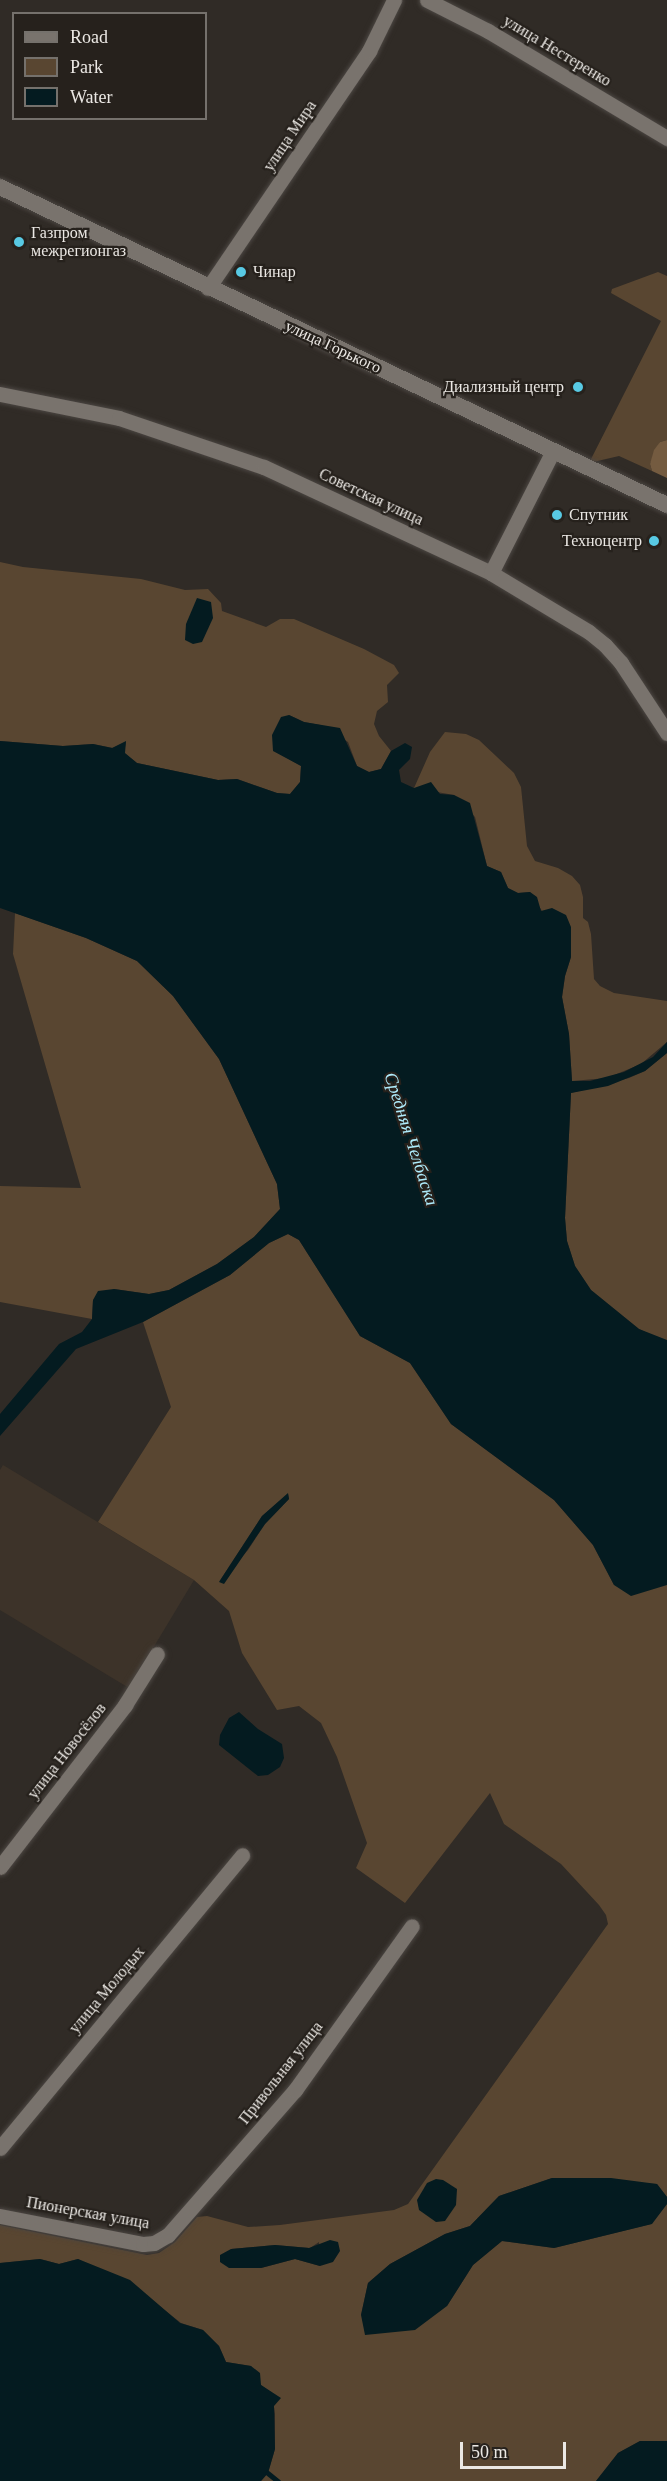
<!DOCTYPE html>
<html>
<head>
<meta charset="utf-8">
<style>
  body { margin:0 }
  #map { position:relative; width:667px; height:2481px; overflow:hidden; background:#302b26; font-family:Georgia,serif }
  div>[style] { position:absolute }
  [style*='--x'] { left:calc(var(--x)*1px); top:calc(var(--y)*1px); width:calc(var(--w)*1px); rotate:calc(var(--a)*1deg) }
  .built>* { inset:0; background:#3d3329 }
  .green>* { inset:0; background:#594631 }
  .forest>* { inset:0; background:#745b40 }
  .water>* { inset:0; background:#041b20 }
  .stream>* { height:4.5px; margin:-2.25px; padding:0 2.25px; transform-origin:2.25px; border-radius:2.25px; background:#041b20 }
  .roads { filter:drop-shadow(0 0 2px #4b4642) drop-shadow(0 0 2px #4b4642) }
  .minor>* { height:15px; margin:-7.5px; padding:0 7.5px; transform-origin:7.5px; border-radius:7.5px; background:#79736d }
  .secondary>* { height:16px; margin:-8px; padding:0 8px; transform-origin:8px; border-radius:8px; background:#79736d }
  .dots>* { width:16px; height:16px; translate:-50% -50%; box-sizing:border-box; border:3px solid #26211c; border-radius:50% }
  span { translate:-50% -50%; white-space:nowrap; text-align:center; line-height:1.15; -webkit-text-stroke:4.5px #26211c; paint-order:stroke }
  .street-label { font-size:16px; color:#ebe8e4 }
  .poi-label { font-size:16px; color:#ebe8e4 }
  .left { translate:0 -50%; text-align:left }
  .right { translate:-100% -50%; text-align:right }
  .water-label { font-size:18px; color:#afecfc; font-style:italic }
  .legend { position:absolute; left:12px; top:12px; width:195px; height:108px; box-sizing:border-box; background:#26211c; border:2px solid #75716c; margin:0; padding:8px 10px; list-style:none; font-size:18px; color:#ebe8e4 }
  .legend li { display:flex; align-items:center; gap:12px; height:30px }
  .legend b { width:30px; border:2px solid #75716c }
  .scale { position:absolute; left:460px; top:2442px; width:106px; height:27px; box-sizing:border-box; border:3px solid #ebe8e4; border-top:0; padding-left:8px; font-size:18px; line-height:21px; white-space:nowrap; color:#ebe8e4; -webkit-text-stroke:4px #26211c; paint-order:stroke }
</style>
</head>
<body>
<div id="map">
  <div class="built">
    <div style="clip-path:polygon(3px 1465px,194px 1580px,129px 1688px,0 1610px,0 1470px)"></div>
  </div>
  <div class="green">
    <div style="clip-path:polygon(658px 272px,667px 276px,667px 440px,660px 442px,650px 464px,652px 471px,619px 456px,589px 463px,661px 321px,611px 293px,612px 289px)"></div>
    <div style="clip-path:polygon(0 562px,23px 567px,141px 579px,185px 590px,208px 589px,221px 603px,222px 611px,266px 627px,280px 619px,294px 619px,364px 649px,394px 665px,399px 673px,387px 685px,388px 702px,377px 711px,374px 724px,379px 736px,391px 751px,381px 769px,369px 772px,357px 766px,348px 742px,320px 725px,304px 722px,289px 715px,273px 750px,301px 766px,300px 782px,290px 794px,277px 793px,237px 779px,218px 780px,137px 763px,124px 753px,126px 742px,113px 748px,93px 744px,63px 746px,0 741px)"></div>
    <div style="clip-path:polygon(445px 732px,466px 734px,479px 740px,514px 773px,521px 787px,527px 846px,535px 861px,558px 868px,572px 876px,580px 885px,583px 897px,583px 918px,588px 922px,591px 934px,594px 979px,600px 986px,614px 993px,667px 1001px,667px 1042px,641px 1064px,607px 1078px,572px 1081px,569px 1034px,562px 997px,565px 976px,571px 957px,530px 892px,518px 893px,508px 888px,501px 872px,487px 866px,475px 817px,454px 795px,414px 788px,430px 752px)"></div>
    <div style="clip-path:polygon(15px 913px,86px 938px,137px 961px,173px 996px,219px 1059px,277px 1184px,280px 1209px,254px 1237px,217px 1264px,169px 1290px,149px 1294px,114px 1289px,93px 1300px,92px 1319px,0 1302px,0 1186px,81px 1188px,13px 954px)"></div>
    <div style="clip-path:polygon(667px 1053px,667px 1340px,662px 1340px,639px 1329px,591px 1290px,575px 1266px,567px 1241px,565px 1218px,571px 1093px,629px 1078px,645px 1071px)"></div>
    <div style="clip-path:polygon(evenodd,288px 1234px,299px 1240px,360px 1336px,410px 1363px,451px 1424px,554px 1500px,593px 1545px,614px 1585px,667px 1585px,667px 2197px,657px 2184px,552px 2178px,499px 2196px,470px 2226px,445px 2234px,390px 2264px,368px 2283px,361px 2315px,447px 2306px,473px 2265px,502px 2241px,554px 2248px,651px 2224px,667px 2204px,667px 2441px,640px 2441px,618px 2453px,596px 2481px,261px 2481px,268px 2473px,275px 2449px,275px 2414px,272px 2393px,261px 2385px,251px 2366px,226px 2362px,219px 2346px,203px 2330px,181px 2323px,158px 2305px,78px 2259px,59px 2264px,40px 2259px,0 2263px,0 2225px,147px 2255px,159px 2253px,175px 2242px,197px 2217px,207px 2216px,248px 2227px,280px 2225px,394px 2210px,408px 2204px,608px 1924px,606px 1915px,599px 1905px,561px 1864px,504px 1824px,490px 1793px,405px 1903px,356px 1868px,367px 1843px,337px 1757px,321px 1723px,299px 1706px,277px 1710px,242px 1653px,229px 1611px,194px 1580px,98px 1522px,171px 1407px,143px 1322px,230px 1275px,269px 1243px,288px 1234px,288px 1494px,289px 1499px,265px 1524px,248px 1550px,219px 1582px,262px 1516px,288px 1494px,288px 1234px,319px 2242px,320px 2266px,295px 2259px,261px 2268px,231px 2249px,275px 2245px,310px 2248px,319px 2242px)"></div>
  </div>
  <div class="forest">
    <div style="clip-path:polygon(667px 440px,667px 478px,652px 471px,650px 464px,654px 450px,660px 442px)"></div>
  </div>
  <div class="water">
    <div style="clip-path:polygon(197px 598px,211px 602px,213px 618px,202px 642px,193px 644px,185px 640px,186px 624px)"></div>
    <div style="clip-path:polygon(289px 715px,304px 722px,340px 728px,357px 766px,369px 772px,381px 769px,391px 751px,405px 743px,412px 747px,410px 759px,399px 770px,401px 782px,414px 788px,431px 782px,440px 794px,454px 795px,470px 803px,487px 866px,501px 872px,508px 888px,518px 893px,530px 892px,537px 897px,541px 911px,552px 908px,566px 915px,571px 927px,571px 957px,565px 976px,562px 997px,569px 1034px,572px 1081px,590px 1081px,624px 1072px,653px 1057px,667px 1042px,667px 1053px,645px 1071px,608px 1086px,571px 1093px,565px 1218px,567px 1241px,575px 1266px,591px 1290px,639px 1329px,667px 1340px,667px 1585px,631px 1596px,614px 1585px,593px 1545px,554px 1500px,451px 1424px,410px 1363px,360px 1336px,299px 1240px,288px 1234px,269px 1243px,230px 1275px,143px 1322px,76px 1349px,0 1436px,0 1414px,59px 1344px,82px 1332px,92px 1319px,93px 1300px,98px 1291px,114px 1289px,149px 1294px,169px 1290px,217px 1264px,254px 1237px,280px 1209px,277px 1184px,219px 1059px,173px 996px,137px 961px,86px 938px,0 908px,0 741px,63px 746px,93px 744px,112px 748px,126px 741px,125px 753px,137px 763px,218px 780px,237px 779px,277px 793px,290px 794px,300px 782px,301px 766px,273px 751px,272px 735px,281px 717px)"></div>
    <div style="clip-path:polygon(288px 1493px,289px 1499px,265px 1524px,224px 1584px,219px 1582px,262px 1516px)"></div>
    <div style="clip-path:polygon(239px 1712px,258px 1729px,282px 1744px,284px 1758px,280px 1767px,268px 1775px,258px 1776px,219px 1745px,220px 1735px,229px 1718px)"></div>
    <div style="clip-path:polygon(552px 2178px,611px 2178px,657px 2184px,667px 2197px,667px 2204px,652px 2224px,554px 2248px,502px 2241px,473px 2265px,447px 2306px,415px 2330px,365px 2335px,361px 2315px,368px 2283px,390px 2264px,445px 2234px,470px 2226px,499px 2196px)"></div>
    <div style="clip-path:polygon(436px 2179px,443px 2180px,457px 2189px,456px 2205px,445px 2221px,436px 2222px,419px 2210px,417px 2200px,427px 2183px)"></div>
    <div style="clip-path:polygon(330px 2240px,338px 2242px,340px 2251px,333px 2262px,320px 2266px,295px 2259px,261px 2268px,229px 2268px,220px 2262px,220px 2255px,231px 2249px,275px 2245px,309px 2248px)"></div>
    <div style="clip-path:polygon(40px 2259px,59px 2264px,78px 2259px,130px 2280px,180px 2323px,203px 2330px,219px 2346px,226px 2362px,251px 2366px,260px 2373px,261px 2385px,281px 2398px,274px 2406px,275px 2449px,268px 2473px,261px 2481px,0 2481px,0 2263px)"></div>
    <div style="clip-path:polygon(640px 2441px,667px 2441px,667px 2481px,596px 2481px,618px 2453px)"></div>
  </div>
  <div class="stream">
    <div style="--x:268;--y:2473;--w:13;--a:39"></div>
  </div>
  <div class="roads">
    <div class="minor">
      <div style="--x:427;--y:0;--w:68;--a:26.9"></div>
      <div style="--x:488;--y:31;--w:209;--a:30.9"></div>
      <div style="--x:208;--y:288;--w:287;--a:-55.8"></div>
      <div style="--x:369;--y:51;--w:57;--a:-63.9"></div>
      <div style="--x:0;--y:394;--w:121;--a:11.4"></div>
      <div style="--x:119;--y:418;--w:153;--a:18.7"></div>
      <div style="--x:264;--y:467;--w:251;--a:25"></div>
      <div style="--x:491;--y:573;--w:114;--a:31"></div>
      <div style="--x:589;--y:632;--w:21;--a:39"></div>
      <div style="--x:605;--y:645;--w:24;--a:48"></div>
      <div style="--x:621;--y:663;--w:84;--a:56.7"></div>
      <div style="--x:491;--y:573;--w:137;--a:-63.1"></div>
      <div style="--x:0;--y:1867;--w:205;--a:-52.3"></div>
      <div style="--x:125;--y:1705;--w:60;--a:-57.9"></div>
      <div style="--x:0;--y:2148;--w:380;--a:-50.4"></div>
      <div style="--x:0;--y:2216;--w:146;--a:11.1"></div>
      <div style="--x:143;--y:2244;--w:11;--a:-5"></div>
      <div style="--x:154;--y:2243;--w:16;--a:-30"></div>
      <div style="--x:168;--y:2235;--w:193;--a:-48.8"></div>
      <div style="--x:295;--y:2090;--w:201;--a:-54.5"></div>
    </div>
    <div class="secondary">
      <div style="--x:0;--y:187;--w:739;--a:25.49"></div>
    </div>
  </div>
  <div class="dots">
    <div style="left:19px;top:242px;background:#58c9e3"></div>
    <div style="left:241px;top:272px;background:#58c9e3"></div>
    <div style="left:578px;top:387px;background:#58c9e3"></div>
    <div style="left:557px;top:515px;background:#58c9e3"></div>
    <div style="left:654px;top:541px;background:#58c9e3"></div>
  </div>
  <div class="street-label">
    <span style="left:557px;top:51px;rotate:31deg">улица Нестеренко</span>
    <span style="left:290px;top:136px;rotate:-56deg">улица Мира</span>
    <span style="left:333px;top:347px;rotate:25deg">улица Горького</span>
    <span style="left:371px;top:497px;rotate:25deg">Советская улица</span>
    <span style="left:67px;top:1751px;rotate:-52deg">улица Новосёлов</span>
    <span style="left:107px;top:1990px;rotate:-50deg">улица Молодых</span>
    <span style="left:281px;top:2073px;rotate:-52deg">Привольная улица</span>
    <span style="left:88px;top:2213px;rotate:10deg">Пионерская улица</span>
  </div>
  <div class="poi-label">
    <span class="left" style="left:31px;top:242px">Газпром<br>межрегионгаз</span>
    <span class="left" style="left:253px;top:272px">Чинар</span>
    <span class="right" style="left:564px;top:387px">Диализный центр</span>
    <span class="left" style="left:569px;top:515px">Спутник</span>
    <span class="right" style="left:642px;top:541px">Техноцентр</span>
  </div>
  <div class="water-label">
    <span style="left:411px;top:1139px;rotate:72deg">Средняя Челбаска</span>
  </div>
  <ul class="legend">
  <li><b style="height:8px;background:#79736d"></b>Road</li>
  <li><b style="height:16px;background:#594631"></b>Park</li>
  <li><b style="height:16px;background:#041b20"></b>Water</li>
  </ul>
  <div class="scale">50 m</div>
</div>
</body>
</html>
